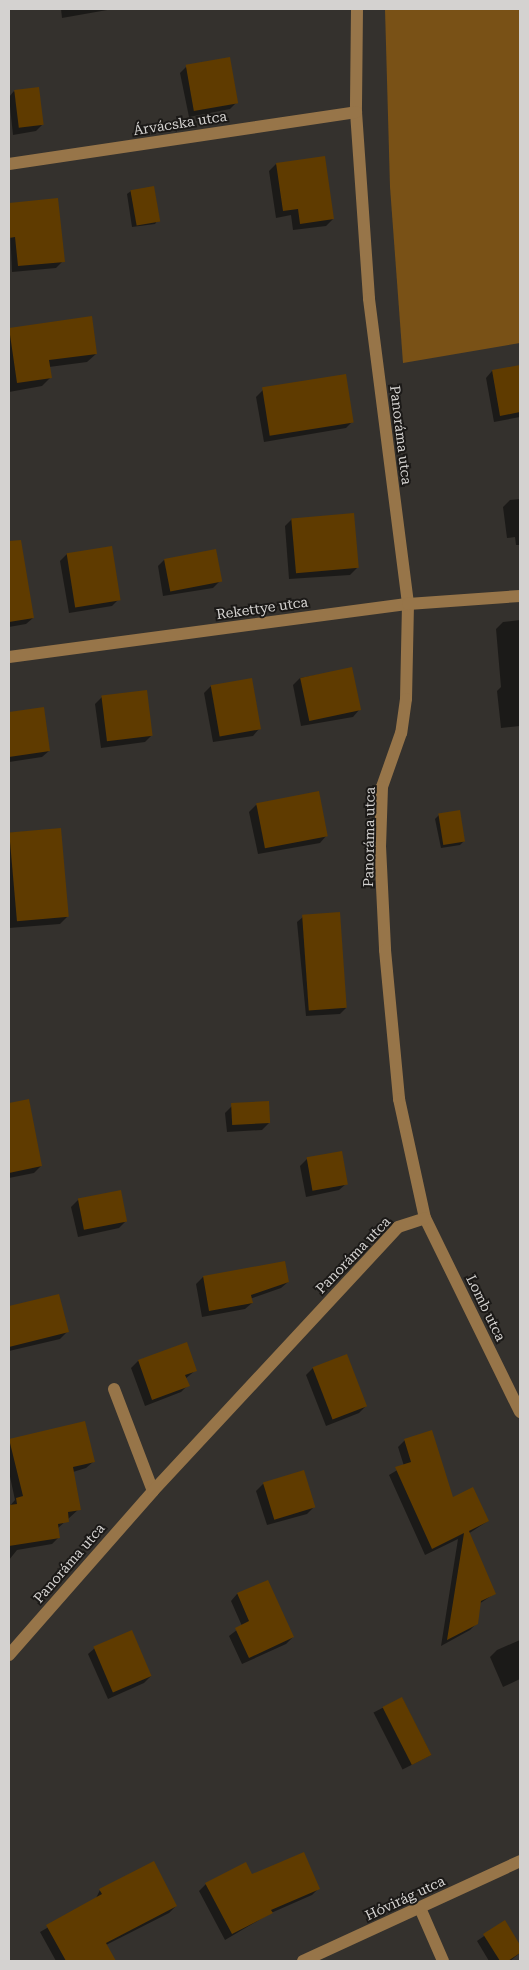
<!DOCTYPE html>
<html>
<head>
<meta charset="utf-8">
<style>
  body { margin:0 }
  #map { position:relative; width:529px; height:1970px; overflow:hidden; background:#34312d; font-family:"Roboto Serif",serif }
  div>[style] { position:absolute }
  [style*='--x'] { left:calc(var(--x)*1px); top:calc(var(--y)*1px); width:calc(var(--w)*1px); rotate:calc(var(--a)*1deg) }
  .green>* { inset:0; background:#795116 }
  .shadow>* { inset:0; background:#0007; transform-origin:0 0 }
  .building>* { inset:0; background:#5f3b00; transform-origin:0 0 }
  .minor>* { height:12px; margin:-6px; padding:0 6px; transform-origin:6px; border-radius:6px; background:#977549 }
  span { translate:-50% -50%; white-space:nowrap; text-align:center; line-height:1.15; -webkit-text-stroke:4px #1b1917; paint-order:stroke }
  .street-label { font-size:14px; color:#d4d2d0 }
  .frame { position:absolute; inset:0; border:10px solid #d4d2d0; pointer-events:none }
</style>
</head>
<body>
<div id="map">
  <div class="green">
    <div style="clip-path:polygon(385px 9px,520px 9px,520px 343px,403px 363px,390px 187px)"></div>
  </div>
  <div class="shadow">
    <div style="clip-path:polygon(61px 9px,113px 9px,62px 18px)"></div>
    <div style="clip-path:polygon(187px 66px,237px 102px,230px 109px,189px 117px,180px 73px)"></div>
    <div style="clip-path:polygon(14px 91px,43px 124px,36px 131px,13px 135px,9px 97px)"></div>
    <div style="clip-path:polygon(276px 164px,333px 219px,326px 226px,293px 230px,291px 215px,276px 218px,269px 171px)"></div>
    <div style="clip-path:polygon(131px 191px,158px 220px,155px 224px,132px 227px,127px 194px)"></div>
    <div style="clip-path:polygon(57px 199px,63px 261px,56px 268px,12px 272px,9px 204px)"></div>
    <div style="clip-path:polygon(91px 317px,96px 354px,87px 362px,49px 367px,50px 378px,42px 386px,9px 392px,9px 329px)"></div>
    <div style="clip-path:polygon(520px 367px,520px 417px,494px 422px,486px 378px,492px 371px)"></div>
    <div style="clip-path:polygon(263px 390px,353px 421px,346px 428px,264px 442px,256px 397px)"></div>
    <div style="clip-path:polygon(520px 499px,520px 545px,516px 545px,515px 537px,507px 538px,503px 507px,510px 500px)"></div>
    <div style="clip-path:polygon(292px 519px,357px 568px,350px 575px,289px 579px,285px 526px)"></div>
    <div style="clip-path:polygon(67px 554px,119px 599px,112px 606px,69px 613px,60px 561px)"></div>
    <div style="clip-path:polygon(23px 559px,33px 618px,26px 624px,9px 627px,9px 561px)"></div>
    <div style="clip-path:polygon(165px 559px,220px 581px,213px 588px,163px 596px,158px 566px)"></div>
    <div style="clip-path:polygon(520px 620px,520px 726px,501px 728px,497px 691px,501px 687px,496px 629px,503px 622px)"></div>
    <div style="clip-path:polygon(351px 669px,359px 710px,353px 717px,301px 726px,293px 685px,300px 678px)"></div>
    <div style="clip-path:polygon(211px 686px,259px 729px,253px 736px,213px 742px,204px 693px)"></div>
    <div style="clip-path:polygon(102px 697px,152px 735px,145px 742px,101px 748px,95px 704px)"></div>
    <div style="clip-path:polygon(43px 708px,49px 751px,42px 757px,9px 762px,9px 713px)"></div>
    <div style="clip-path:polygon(256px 805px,326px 836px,320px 843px,258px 854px,249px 812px)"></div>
    <div style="clip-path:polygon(439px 815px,464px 841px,460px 845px,441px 848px,435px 819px)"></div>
    <div style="clip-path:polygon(60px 829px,67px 917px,60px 924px,9px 928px,9px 833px)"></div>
    <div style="clip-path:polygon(303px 917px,346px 1008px,340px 1014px,306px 1016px,297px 922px)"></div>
    <div style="clip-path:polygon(28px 1100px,41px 1166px,34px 1173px,9px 1178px,9px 1104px)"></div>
    <div style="clip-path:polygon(232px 1106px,269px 1123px,262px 1130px,227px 1132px,225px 1113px)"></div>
    <div style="clip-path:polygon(307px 1159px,346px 1184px,339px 1190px,306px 1197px,300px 1166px)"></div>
    <div style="clip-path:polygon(120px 1192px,126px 1221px,119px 1228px,78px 1237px,71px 1207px,78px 1200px)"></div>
    <div style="clip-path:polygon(284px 1263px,288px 1282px,281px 1288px,250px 1299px,252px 1303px,245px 1309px,202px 1317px,196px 1284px,203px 1277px)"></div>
    <div style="clip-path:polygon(58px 1295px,67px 1332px,60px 1339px,9px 1351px,9px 1308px)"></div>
    <div style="clip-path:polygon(186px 1343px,196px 1370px,185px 1379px,188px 1385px,181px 1392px,145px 1406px,131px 1368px,138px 1361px)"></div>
    <div style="clip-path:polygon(313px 1368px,366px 1406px,359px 1413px,326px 1426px,306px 1375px)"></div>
    <div style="clip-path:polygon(10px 1440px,93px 1462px,86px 1468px,73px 1472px,79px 1509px,57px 1529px,59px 1537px,52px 1544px,17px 1550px,9px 1560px,9px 1507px,15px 1500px,9px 1472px)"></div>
    <div style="clip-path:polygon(405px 1440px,453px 1498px,488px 1521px,468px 1534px,494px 1594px,479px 1604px,477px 1623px,470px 1630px,441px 1646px,458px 1539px,425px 1555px,389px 1475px,404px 1466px,398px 1447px)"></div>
    <div style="clip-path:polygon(303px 1471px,314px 1507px,307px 1514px,267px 1525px,256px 1491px,263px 1484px)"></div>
    <div style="clip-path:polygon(267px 1581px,293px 1637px,286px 1644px,242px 1664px,229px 1636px,242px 1626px,231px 1601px,237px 1594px)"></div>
    <div style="clip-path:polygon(520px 1640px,520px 1679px,503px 1687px,490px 1657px,497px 1650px)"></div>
    <div style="clip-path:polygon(95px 1648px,151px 1676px,144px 1683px,108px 1699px,88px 1654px)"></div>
    <div style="left:402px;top:1698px;width:64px;height:32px;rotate:63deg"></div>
    <div style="clip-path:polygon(252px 1876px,319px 1888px,312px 1895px,271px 1913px,225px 1940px,199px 1891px,206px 1884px)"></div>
    <div style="clip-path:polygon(100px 1890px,176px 1906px,169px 1913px,106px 1945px,114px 1961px,56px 1961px,40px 1932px,95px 1900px)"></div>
    <div style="clip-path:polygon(504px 1922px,520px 1947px,520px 1953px,510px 1961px,489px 1961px,477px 1941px)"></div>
  </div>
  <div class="building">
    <div style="left:230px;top:57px;width:47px;height:45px;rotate:80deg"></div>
    <div style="left:39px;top:87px;width:38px;height:25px;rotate:83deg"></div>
    <div style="clip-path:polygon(325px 156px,334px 219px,300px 224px,298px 209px,283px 211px,276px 163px)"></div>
    <div style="left:154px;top:186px;width:36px;height:24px;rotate:80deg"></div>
    <div style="clip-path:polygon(58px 198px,65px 262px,18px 266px,15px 237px,9px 238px,9px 203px)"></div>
    <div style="clip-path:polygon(92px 316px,97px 354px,49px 360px,52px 378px,17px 383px,9px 328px)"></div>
    <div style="clip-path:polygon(520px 365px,520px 412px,500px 416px,492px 370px)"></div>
    <div style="left:346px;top:374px;width:49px;height:85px;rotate:81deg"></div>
    <div style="left:354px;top:513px;width:55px;height:63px;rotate:85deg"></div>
    <div style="clip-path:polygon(21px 540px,34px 618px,9px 622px,9px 541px)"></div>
    <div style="left:112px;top:546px;width:55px;height:46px;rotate:81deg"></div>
    <div style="left:216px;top:549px;width:33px;height:53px;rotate:79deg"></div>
    <div style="left:352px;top:667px;width:44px;height:53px;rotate:78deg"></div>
    <div style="left:252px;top:678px;width:52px;height:42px;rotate:80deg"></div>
    <div style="left:147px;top:690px;width:46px;height:46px;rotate:83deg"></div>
    <div style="clip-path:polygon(44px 707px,50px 751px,9px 757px,9px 712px)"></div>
    <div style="left:319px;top:791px;width:46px;height:64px;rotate:79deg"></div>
    <div style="left:460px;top:810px;width:32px;height:22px;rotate:81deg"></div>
    <div style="left:61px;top:828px;width:89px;height:52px;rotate:85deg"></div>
    <div style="left:340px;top:912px;width:96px;height:38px;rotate:86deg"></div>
    <div style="clip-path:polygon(29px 1099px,42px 1166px,9px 1173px,9px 1103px)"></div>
    <div style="left:269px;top:1101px;width:22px;height:38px;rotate:87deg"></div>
    <div style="left:342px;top:1151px;width:34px;height:36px;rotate:80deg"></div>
    <div style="left:121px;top:1190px;width:32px;height:44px;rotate:79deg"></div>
    <div style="clip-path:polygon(285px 1261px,289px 1282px,251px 1295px,253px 1303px,209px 1311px,203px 1276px)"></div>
    <div style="clip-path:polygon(59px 1294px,69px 1332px,9px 1347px,9px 1306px)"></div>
    <div style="clip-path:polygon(187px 1342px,197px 1371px,185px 1375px,190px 1386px,152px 1400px,138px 1360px)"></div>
    <div style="left:347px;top:1354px;width:56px;height:37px;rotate:69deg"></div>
    <div style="clip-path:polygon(85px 1421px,95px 1462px,73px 1467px,81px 1510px,68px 1512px,69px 1522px,58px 1524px,60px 1538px,9px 1546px,9px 1505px,17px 1504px,16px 1498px,23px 1496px,9px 1439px)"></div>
    <div style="clip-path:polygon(432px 1430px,453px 1497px,473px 1487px,489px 1521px,469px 1531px,496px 1594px,481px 1601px,478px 1624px,447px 1640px,464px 1533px,432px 1549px,395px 1467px,411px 1462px,404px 1439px)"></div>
    <div style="left:304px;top:1470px;width:39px;height:43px;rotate:73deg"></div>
    <div style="clip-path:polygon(268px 1580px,294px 1637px,249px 1658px,235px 1628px,249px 1621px,237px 1593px)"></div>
    <div style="left:132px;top:1630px;width:50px;height:42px;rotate:67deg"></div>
    <div style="left:402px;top:1697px;width:65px;height:22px;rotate:63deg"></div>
    <div style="clip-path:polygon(304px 1852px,320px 1889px,271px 1910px,273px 1913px,232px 1934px,205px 1883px,246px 1862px,252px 1874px)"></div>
    <div style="clip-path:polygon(154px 1861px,177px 1906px,106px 1943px,116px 1961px,66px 1961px,46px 1925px,102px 1894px,99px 1889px)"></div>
    <div style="clip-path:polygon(505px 1920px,520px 1945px,520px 1953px,508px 1961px,500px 1961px,483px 1934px)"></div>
  </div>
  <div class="minor">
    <div style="--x:357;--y:9;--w:103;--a:90.6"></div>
    <div style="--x:356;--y:112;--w:187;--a:86"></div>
    <div style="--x:369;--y:299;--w:307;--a:82.7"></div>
    <div style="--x:408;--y:604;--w:95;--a:91.2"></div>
    <div style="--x:406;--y:699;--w:34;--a:98"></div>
    <div style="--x:401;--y:733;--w:57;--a:109.4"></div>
    <div style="--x:382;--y:787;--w:59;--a:91.9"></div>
    <div style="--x:380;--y:846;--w:104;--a:87.2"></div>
    <div style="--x:385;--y:950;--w:150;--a:84.6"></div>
    <div style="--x:399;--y:1099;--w:122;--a:77.7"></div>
    <div style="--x:425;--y:1218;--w:216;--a:63.9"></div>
    <div style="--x:9;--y:164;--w:351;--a:-8.5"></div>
    <div style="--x:9;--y:657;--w:403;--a:-7.6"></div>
    <div style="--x:408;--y:604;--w:112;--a:-4.1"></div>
    <div style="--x:114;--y:1389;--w:109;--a:69.1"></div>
    <div style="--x:9;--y:1655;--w:218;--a:-48.7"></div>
    <div style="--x:153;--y:1491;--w:360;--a:-47.1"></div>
    <div style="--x:398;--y:1227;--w:28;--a:-18"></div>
    <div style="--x:420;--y:1908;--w:58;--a:66.5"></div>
    <div style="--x:303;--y:1961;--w:239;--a:-24.7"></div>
  </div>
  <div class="street-label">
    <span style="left:180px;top:123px;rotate:-9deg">Árvácska utca</span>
    <span style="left:401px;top:435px;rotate:83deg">Panoráma utca</span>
    <span style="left:262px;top:608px;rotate:-8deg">Rekettye utca</span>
    <span style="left:369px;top:837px;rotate:-89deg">Panoráma utca</span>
    <span style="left:353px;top:1255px;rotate:-46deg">Panoráma utca</span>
    <span style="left:486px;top:1308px;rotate:64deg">Lomb utca</span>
    <span style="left:69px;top:1563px;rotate:-49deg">Panoráma utca</span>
    <span style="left:405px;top:1898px;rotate:-25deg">Hóvirág utca</span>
  </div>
  <div class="frame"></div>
</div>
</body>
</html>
